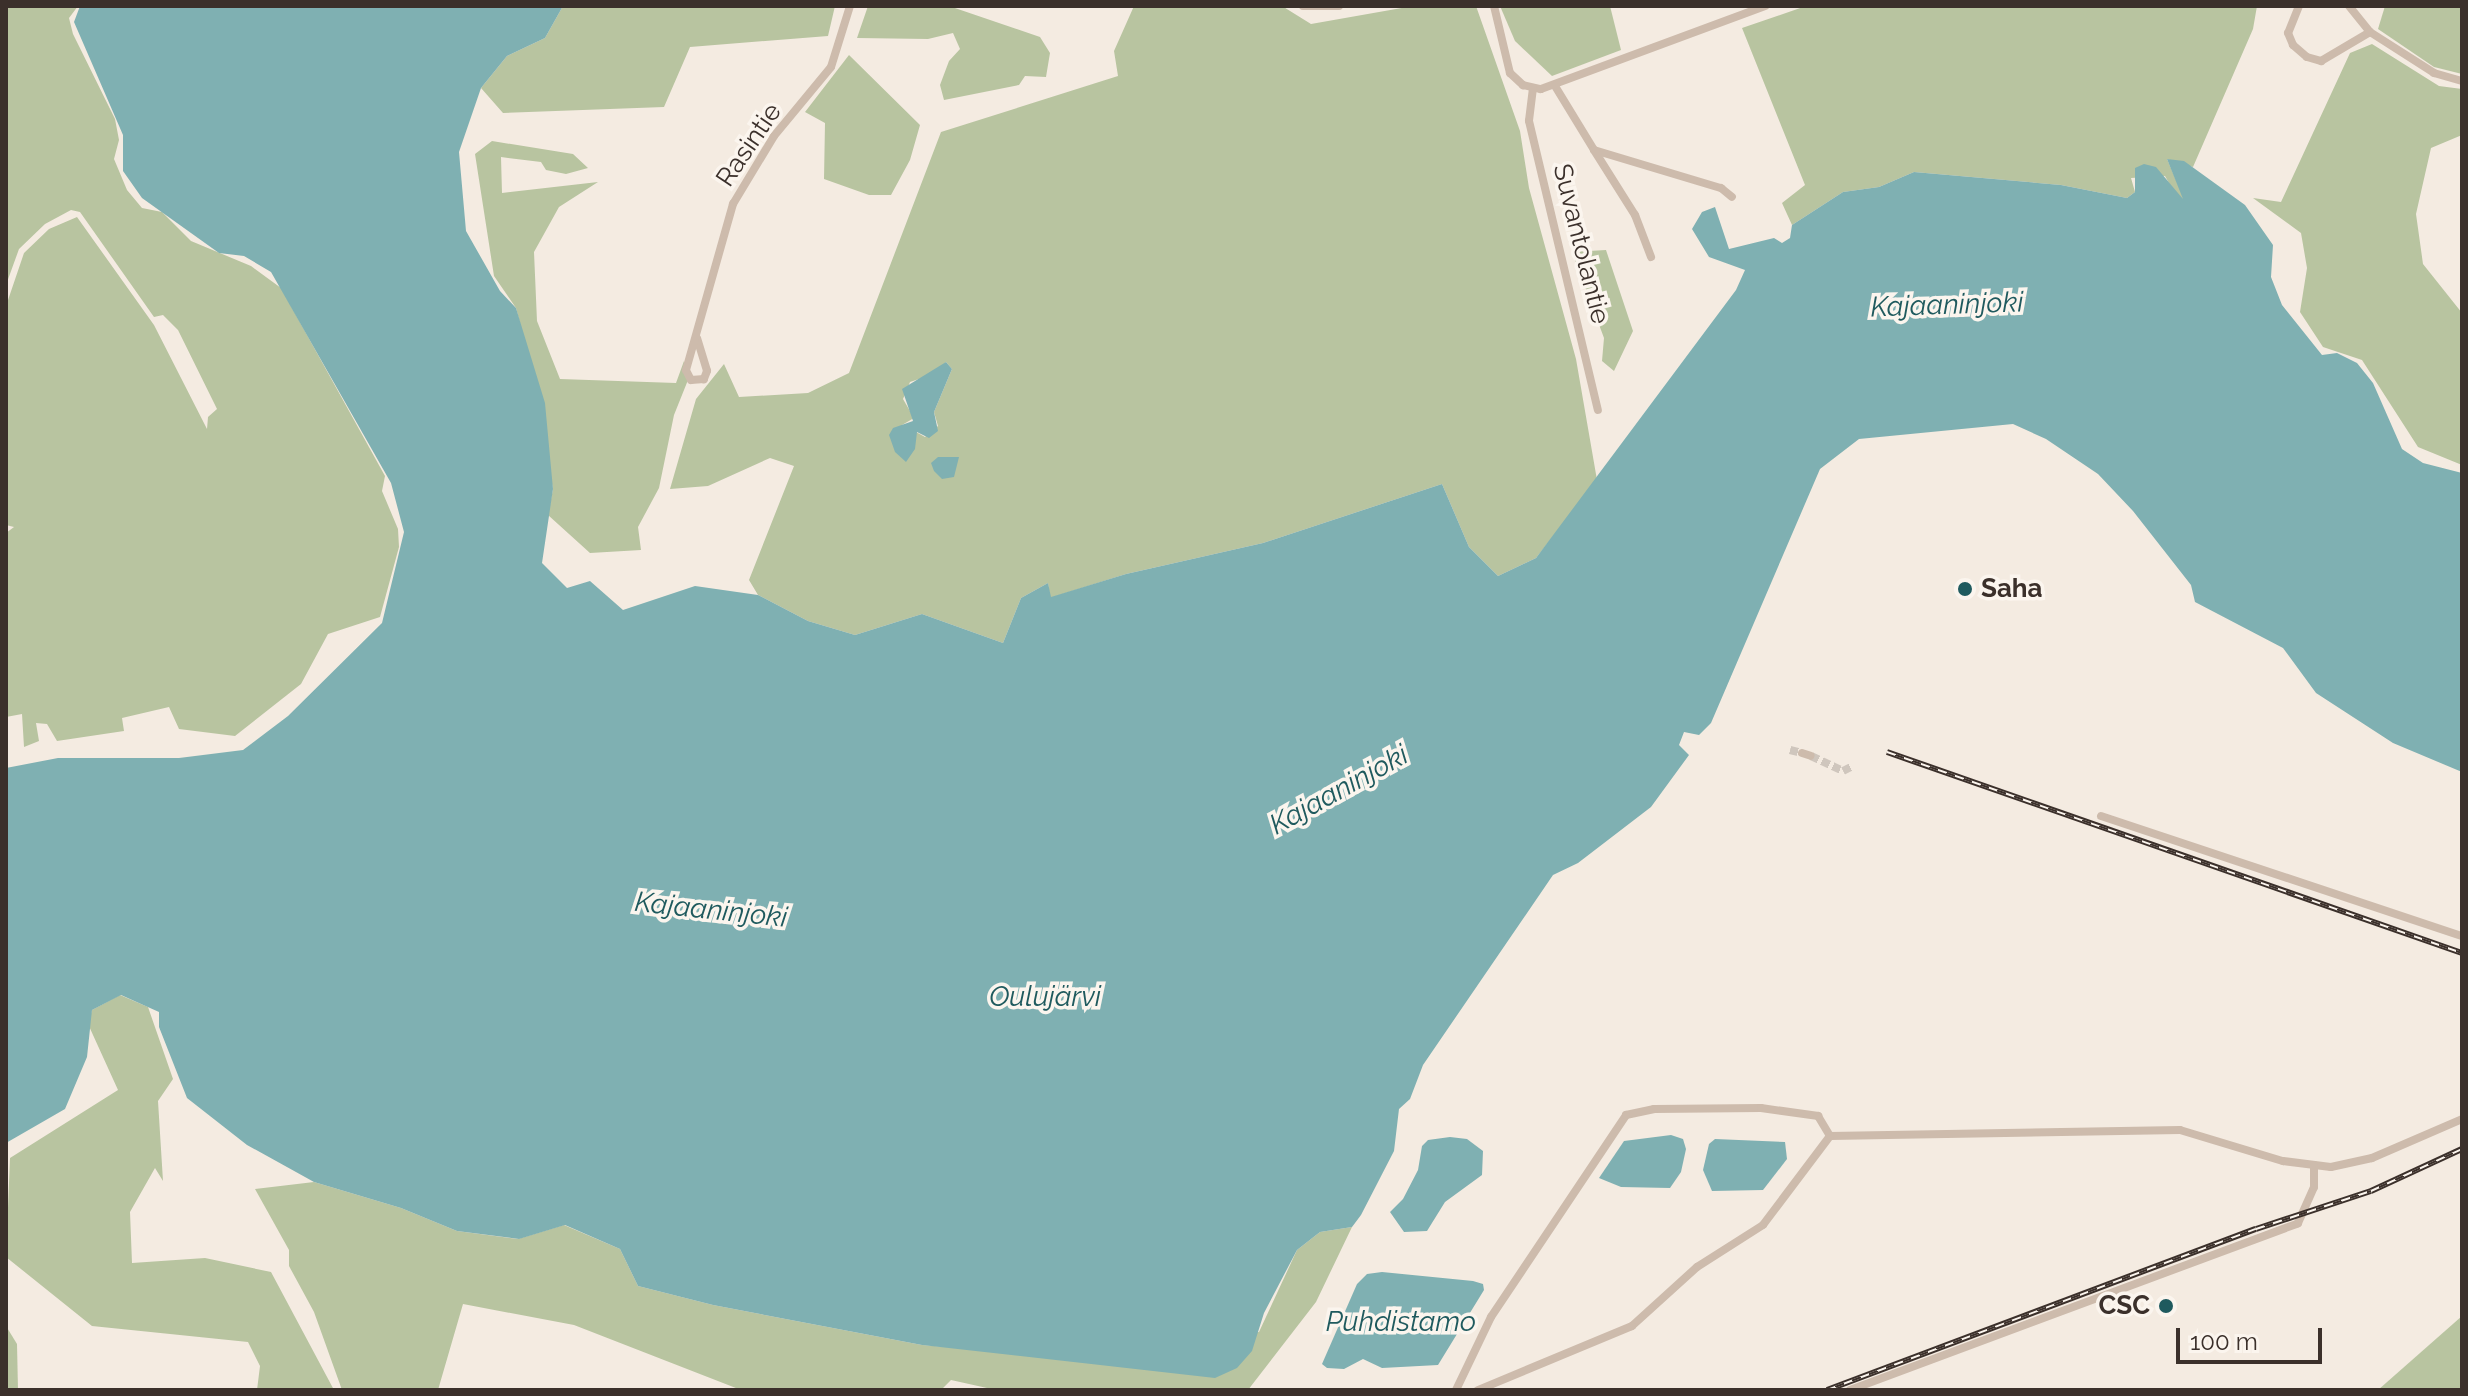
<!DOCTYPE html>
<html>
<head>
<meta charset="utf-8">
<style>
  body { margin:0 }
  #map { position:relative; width:2468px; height:1396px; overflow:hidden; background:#f4ebe1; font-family:Raleway,sans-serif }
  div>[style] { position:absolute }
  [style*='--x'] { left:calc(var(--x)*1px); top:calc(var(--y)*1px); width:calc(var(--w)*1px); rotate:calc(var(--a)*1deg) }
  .green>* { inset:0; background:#b8c4a0 }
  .water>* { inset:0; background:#7fb0b2 }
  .minor-tunnel>* { height:8px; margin-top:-4px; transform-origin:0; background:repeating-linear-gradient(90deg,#cfc6bd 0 8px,transparent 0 12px) }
  .minor>* { height:8px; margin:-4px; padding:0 4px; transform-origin:4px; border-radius:4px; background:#cdbbac }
  .rail>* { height:6px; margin-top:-3px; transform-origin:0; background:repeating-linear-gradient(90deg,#fbf5ee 0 9px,#3b302b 0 18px); box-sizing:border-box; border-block:2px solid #3b302b }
  .dots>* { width:22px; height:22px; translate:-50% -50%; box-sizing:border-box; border:4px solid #fbf5ee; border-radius:50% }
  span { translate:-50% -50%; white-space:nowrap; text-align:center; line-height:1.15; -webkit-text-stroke:7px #fbf5ee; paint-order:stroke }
  .street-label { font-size:26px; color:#3b302b }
  .poi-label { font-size:26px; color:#3b302b; font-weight:700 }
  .left { translate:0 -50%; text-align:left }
  .right { translate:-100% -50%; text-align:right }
  .water-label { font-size:28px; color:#1f5a5e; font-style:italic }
  .frame { position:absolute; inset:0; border:8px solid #3b302b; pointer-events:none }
  .scale { position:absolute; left:2176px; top:1328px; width:146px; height:36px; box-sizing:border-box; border:4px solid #3b302b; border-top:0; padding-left:10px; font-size:24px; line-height:28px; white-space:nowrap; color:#3b302b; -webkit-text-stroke:6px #fbf5ee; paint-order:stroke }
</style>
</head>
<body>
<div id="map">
  <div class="green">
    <div style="clip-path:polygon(6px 6px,78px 6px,69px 18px,73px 34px,115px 119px,119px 140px,114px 159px,127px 190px,142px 208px,162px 212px,191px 241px,251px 266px,281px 288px,385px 476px,382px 491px,398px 529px,399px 547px,380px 617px,328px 634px,301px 684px,235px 736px,179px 729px,169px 707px,122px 718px,124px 731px,57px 741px,47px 724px,36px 723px,39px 741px,24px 747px,22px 714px,6px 717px,6px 533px,14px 527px,6px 525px,6px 306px,24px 253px,49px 229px,77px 217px,154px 325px,207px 429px,208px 417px,217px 409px,178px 330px,163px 315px,154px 317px,80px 212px,71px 210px,45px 224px,19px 249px,6px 285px)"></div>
    <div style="clip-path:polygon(563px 6px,835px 6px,828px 36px,690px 47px,664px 107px,503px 113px,481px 88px,507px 56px,545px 38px)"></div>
    <div style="clip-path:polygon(868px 6px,949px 6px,1040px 37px,1050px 53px,1046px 77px,1025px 76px,1019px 85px,944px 100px,940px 85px,949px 61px,960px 49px,953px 33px,928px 39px,857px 38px)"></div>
    <div style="clip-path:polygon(evenodd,1134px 6px,1282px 6px,1311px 24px,1413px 6px,1476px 6px,1520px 131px,1529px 188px,1576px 359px,1597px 480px,1536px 558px,1498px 576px,1469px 547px,1442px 484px,1263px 543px,1126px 574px,1050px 598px,1048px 583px,1021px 598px,1003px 643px,922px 614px,855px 635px,808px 621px,758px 595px,749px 580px,794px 466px,770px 458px,708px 486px,670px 489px,696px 399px,724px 364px,739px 397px,808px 393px,849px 373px,941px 132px,1118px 76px,1114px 51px,1134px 6px,946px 362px,952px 369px,934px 412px,938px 426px,925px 437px,916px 432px,916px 441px,902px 425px,914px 418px,903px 399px,910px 382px,931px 375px,946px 362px)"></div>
    <div style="clip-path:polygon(1500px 6px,1610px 6px,1621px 50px,1552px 76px,1515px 41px)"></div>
    <div style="clip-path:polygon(1806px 6px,2257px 6px,2253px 29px,2193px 167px,2167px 159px,2184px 199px,2178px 199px,2165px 176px,2131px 178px,2135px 192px,2127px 198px,2061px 185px,1914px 172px,1879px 187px,1843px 192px,1792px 225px,1782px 203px,1805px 185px,1742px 28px)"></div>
    <div style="clip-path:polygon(2385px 6px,2462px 6px,2462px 74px,2434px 67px,2378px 29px)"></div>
    <div style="clip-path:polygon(2372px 44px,2439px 86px,2462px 89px,2462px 135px,2431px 148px,2416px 214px,2423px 264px,2462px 313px,2462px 465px,2418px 447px,2362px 360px,2323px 347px,2300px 312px,2307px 268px,2301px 233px,2253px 198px,2281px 202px,2350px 53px)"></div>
    <div style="clip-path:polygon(849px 55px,920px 125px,910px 160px,891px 195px,869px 195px,824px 179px,825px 123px,805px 112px)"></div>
    <div style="clip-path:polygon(492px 141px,573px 154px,588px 168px,566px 174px,546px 170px,541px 162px,501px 157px,502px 193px,598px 182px,559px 207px,534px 252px,537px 321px,560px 379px,676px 383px,684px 361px,688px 380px,674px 415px,659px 488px,638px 527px,641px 550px,590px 553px,548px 515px,553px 489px,522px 331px,516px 308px,494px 276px,475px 154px)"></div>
    <div style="clip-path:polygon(1606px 250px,1633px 331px,1614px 371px,1602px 361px,1604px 338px,1572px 252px)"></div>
    <div style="clip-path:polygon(120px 995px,148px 1007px,173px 1079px,158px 1101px,163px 1181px,155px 1168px,130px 1212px,132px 1263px,205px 1258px,271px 1272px,334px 1390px,257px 1390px,260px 1366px,248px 1342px,92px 1326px,6px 1257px,10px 1158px,118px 1090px,88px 1024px,92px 1010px)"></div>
    <div style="clip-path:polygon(314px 1182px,401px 1208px,457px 1231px,518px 1239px,564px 1225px,620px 1249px,638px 1286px,713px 1305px,922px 1345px,1021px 1353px,1259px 1332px,1297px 1250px,1320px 1232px,1352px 1227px,1316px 1302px,1248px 1390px,996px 1390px,951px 1380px,941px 1390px,741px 1390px,574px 1325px,463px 1304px,438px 1390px,342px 1390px,314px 1312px,289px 1266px,289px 1250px,255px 1189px)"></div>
    <div style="clip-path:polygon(2462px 1316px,2462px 1390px,2378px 1390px)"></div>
    <div style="clip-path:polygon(6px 1326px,17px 1344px,18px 1390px,6px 1390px)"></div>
  </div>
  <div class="water">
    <div style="clip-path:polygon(80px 6px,563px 6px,545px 38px,507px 56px,481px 88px,459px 152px,466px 231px,500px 291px,516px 308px,545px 403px,553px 489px,542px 563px,567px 588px,590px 581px,623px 610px,695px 586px,758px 595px,808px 621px,855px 635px,922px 614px,1003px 643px,1021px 598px,1048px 583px,1051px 597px,1126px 574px,1263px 543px,1442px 484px,1469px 547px,1498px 576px,1536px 558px,1736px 290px,1745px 270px,1709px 257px,1692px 229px,1702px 212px,1715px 207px,1729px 249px,1774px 238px,1782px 243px,1790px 238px,1792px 225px,1843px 192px,1879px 187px,1914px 172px,2061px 185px,2127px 198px,2135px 192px,2135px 168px,2144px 164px,2156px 167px,2183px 199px,2167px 159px,2184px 161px,2245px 205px,2273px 245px,2271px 277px,2282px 305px,2322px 355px,2337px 353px,2357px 363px,2373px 383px,2402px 449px,2423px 463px,2462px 473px,2462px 772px,2393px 743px,2316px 693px,2283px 648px,2195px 602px,2191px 585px,2133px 511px,2098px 474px,2046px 439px,2013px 424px,1859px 439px,1820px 469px,1711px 723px,1699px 735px,1684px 732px,1679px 745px,1689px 755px,1651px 807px,1578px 863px,1553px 875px,1423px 1065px,1410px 1099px,1399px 1109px,1394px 1151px,1361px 1215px,1352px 1227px,1320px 1232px,1297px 1250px,1264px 1313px,1252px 1351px,1237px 1368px,1215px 1378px,922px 1345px,713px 1305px,638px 1286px,620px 1249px,565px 1225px,519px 1239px,457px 1231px,401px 1208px,314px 1182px,247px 1145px,187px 1098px,159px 1027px,159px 1012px,121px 995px,92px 1010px,87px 1057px,65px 1109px,6px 1143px,6px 768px,58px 758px,179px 758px,243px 750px,288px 716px,382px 623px,404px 532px,391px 483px,271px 272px,244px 256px,219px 253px,142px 198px,123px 171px,123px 135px,74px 22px)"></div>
    <div style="clip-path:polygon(946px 362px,952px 369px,934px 412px,938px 431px,929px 438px,917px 432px,915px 449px,906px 462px,895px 452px,889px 435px,893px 428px,913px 421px,902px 389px)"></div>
    <div style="clip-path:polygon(938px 457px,959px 457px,954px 477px,942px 479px,934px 471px,931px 463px)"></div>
    <div style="clip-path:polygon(1671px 1135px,1683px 1139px,1686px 1149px,1681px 1172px,1670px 1188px,1621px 1187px,1599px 1178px,1624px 1141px)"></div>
    <div style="clip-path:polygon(1450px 1137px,1467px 1139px,1483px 1151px,1482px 1175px,1445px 1202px,1427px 1231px,1404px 1232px,1390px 1212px,1403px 1199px,1418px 1170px,1422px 1146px,1428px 1140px)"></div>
    <div style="clip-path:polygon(1715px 1139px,1785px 1142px,1787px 1159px,1763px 1190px,1712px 1191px,1703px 1170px,1709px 1144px)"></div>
    <div style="clip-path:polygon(1382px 1272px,1473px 1281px,1483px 1284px,1484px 1290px,1438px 1365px,1382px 1368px,1363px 1359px,1344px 1369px,1327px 1368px,1322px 1364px,1357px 1284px,1367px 1274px)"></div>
  </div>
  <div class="minor-tunnel">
    <div style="--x:1790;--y:750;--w:12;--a:14"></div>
    <div style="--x:1811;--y:756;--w:35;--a:25"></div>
    <div style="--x:1843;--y:771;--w:11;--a:-27"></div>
  </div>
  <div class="minor">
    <div style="--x:1303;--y:6;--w:36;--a:0"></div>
    <div style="--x:1494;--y:6;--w:69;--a:76.6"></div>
    <div style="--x:1510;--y:73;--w:18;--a:43"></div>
    <div style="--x:1523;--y:85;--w:18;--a:13"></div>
    <div style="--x:1541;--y:89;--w:239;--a:-20.3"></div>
    <div style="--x:2299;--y:6;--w:29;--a:112"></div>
    <div style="--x:2288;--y:33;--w:13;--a:67"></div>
    <div style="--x:2293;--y:45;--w:18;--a:41"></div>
    <div style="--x:2307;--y:57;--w:15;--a:16"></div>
    <div style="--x:2321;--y:61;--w:57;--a:-30.6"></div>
    <div style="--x:2349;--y:6;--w:33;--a:51"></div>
    <div style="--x:2370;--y:32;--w:76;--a:32.6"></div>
    <div style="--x:2434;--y:73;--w:29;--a:16"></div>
    <div style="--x:1555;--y:86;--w:75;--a:58.6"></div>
    <div style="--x:1594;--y:150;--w:133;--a:16.7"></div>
    <div style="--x:1721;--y:188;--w:14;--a:39"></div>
    <div style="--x:1533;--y:88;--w:33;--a:97"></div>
    <div style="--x:1529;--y:121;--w:297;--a:76.6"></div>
    <div style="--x:1594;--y:150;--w:77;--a:57.8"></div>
    <div style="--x:1635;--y:215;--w:45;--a:69.1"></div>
    <div style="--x:697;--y:338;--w:34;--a:73"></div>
    <div style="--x:707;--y:371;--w:9;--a:111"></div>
    <div style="--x:704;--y:379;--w:13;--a:176"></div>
    <div style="--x:691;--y:380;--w:11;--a:-117"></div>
    <div style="--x:686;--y:370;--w:173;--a:-74.2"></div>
    <div style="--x:733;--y:204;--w:79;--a:-58.9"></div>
    <div style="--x:774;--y:136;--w:89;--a:-50.4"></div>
    <div style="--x:831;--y:67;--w:64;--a:-72.7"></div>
    <div style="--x:1802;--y:753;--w:9;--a:18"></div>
    <div style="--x:2101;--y:816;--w:380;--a:18.4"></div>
    <div style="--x:1830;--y:1136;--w:350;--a:-1"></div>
    <div style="--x:2180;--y:1130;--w:108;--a:16.8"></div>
    <div style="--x:2283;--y:1161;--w:48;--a:7.1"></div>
    <div style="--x:2331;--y:1167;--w:42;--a:-12.4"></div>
    <div style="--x:2372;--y:1158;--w:98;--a:-23.4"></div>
    <div style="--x:1456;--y:1390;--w:81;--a:-64.4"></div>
    <div style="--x:1491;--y:1317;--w:243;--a:-56.2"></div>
    <div style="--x:1626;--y:1115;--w:29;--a:-12"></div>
    <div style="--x:1654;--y:1109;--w:107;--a:-0.5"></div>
    <div style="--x:1761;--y:1108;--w:58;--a:8"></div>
    <div style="--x:1818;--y:1116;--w:23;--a:59"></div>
    <div style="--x:1830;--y:1136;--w:111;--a:127"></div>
    <div style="--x:1763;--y:1225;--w:78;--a:147.5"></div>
    <div style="--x:1697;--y:1267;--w:88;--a:137.8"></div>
    <div style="--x:1632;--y:1326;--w:167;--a:157.4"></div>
    <div style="--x:1850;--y:1390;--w:478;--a:-20.4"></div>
    <div style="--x:2298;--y:1223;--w:39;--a:-66"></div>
    <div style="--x:2314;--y:1187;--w:22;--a:-90"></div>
  </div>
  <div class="rail">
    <div style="--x:1887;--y:752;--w:609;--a:19.27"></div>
    <div style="--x:1827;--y:1390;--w:458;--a:-20.6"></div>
    <div style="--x:2256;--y:1229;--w:121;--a:-18.3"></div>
    <div style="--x:2371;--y:1191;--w:100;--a:-24.8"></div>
  </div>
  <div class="dots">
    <div style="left:1965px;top:589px;background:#1f5a5e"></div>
    <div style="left:2166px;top:1306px;background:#1f5a5e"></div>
  </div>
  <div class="street-label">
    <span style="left:749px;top:145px;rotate:-56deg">Rasintie</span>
    <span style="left:1581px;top:244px;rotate:76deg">Suvantolantie</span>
  </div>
  <div class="poi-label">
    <span class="left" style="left:1981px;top:589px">Saha</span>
    <span class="right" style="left:2150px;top:1306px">CSC</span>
  </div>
  <div class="water-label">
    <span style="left:1947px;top:305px;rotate:-2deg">Kajaaninjoki</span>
    <span style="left:1339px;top:790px;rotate:-29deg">Kajaaninjoki</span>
    <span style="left:711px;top:910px;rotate:6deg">Kajaaninjoki</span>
    <span style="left:1045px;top:997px">Oulujärvi</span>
    <span style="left:1401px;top:1322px">Puhdistamo</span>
  </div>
  <div class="frame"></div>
  <div class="scale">100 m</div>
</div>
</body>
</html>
